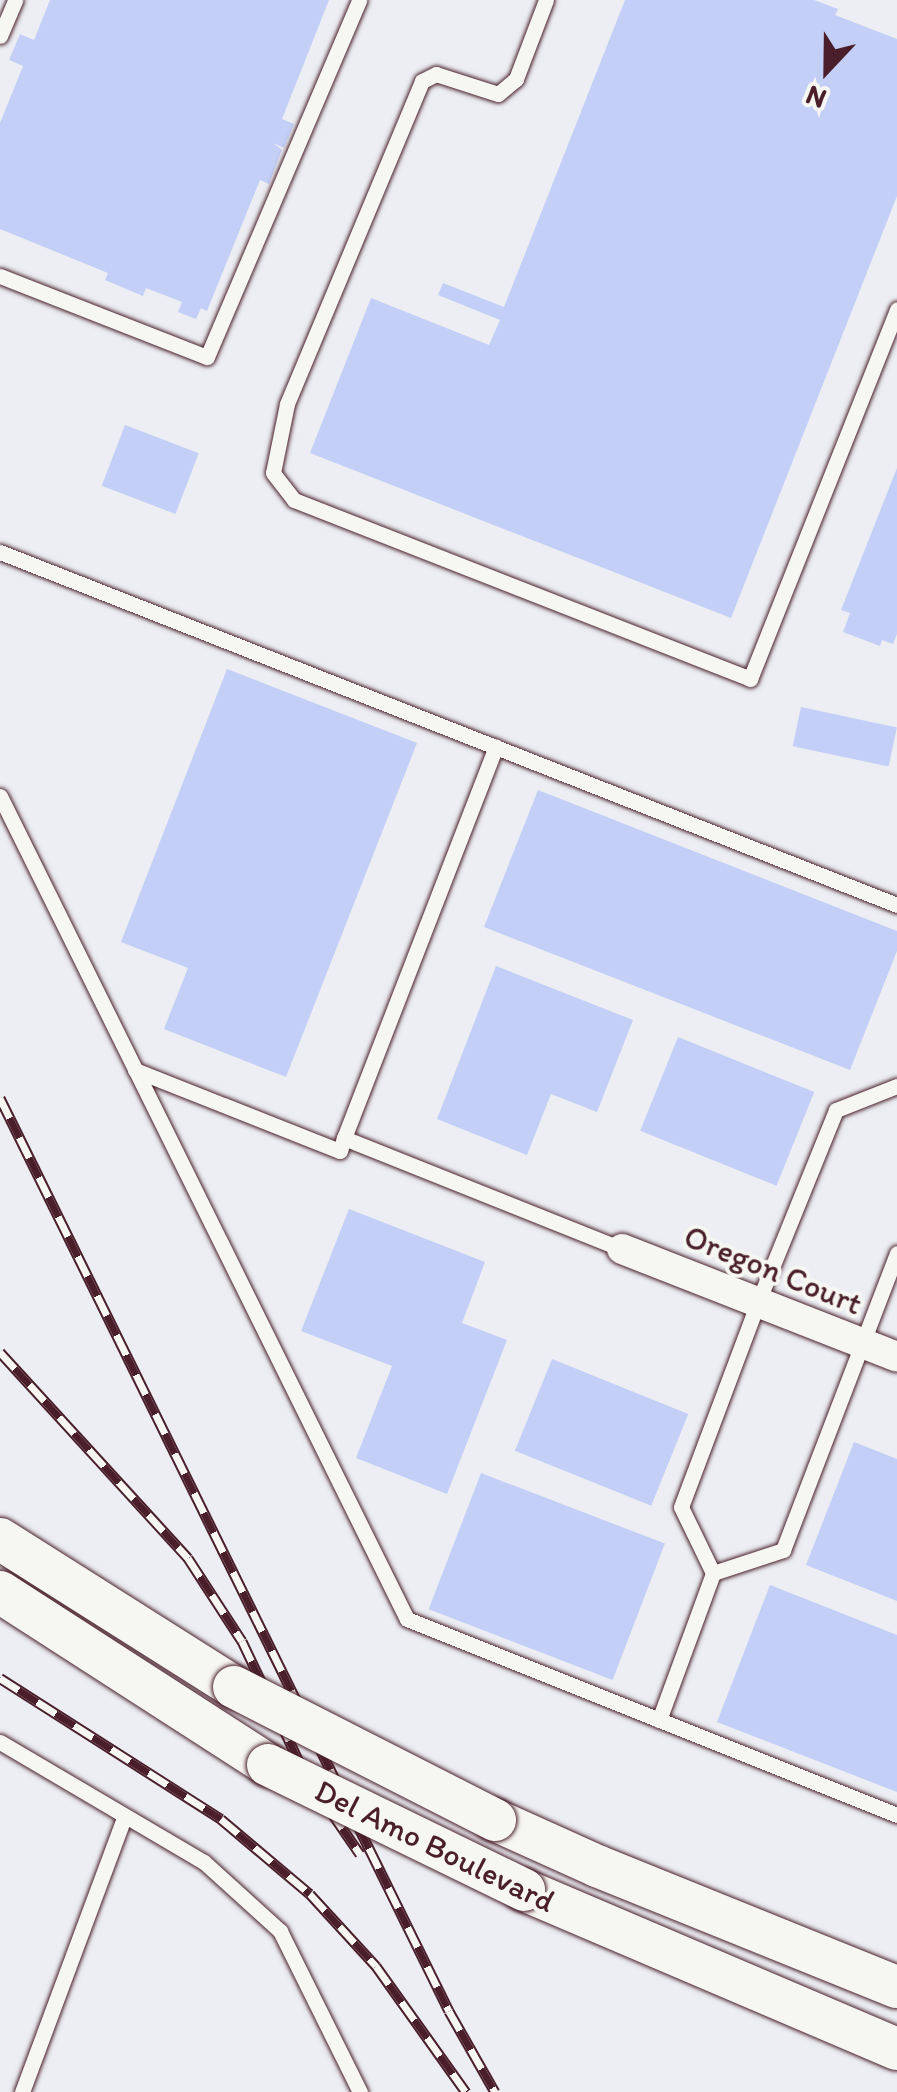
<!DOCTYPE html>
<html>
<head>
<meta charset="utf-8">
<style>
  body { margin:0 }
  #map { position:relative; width:897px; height:2092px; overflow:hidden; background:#eceef3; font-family:Itim,sans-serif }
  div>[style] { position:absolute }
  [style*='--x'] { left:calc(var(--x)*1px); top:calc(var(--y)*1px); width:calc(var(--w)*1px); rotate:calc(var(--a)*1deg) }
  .building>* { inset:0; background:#c3cff6; transform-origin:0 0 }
  .roads { filter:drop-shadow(0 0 2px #4a1f2b) drop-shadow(0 0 2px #4a1f2b) }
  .service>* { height:15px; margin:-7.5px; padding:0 7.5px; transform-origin:7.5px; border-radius:7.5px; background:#f6f6f2 }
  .minor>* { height:30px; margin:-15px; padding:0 15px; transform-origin:15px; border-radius:15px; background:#f6f6f2 }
  .secondary>* { height:42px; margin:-21px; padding:0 21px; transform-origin:21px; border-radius:21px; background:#f6f6f2 }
  .rail>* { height:11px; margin-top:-5.5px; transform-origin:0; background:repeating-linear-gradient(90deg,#f6f6f2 0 22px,#4a1f2b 0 44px); box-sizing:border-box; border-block:2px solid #4a1f2b }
  .bridges { filter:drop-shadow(0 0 2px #4a1f2b) drop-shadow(0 0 2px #4a1f2b) }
  .secondary-bridge>* { height:42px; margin:-21px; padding:0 21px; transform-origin:21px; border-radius:21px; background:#f6f6f2 }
  span { translate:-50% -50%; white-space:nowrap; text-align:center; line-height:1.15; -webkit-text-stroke:8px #f6f6f2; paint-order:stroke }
  .street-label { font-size:32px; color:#4a1f2b }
  .north { position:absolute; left:777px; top:20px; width:100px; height:100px; -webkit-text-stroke:8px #f6f6f2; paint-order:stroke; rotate:202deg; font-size:28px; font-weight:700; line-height:40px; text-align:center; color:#4a1f2b }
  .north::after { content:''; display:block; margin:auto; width:35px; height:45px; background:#4a1f2b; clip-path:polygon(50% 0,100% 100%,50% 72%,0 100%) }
</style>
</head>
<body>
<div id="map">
  <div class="building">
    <div style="clip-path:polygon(50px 0,329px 0,282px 119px,294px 124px,284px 148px,273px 143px,282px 150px,269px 184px,260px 180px,207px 311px,201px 308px,196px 319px,178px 312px,182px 302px,146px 288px,143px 296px,105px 280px,108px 273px,0 229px,0 123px,23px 66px,9px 60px,20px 34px,34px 40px)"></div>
    <div style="clip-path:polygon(625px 0,814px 0,838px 9px,835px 15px,897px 39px,897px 196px,731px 618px,310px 453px,371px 298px,489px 345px,500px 320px,438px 295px,443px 283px,504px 307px)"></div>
    <div style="left:125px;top:425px;width:79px;height:65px;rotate:21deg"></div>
    <div style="clip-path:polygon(897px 468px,897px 634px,893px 644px,882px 640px,880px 646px,843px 632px,850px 613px,841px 610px)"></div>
    <div style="clip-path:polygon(227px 669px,417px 743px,286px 1077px,164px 1029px,188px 968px,121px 942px)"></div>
    <div style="left:801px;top:707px;width:98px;height:40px;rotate:12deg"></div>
    <div style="clip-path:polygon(538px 790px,897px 931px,897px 951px,850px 1070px,484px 927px)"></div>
    <div style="clip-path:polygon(496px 966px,633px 1020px,597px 1112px,551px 1094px,527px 1155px,437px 1119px)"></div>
    <div style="left:678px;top:1037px;width:147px;height:101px;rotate:22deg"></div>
    <div style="clip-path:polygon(349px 1209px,485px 1262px,462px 1323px,507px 1340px,447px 1494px,356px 1458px,392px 1366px,301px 1331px)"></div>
    <div style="left:552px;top:1359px;width:147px;height:99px;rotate:22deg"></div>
    <div style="clip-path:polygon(854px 1442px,897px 1459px,897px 1601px,806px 1565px)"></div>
    <div style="left:481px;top:1473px;width:197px;height:146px;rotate:21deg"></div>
    <div style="clip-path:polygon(770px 1585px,897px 1635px,897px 1792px,717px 1722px)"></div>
  </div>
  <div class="roads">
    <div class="service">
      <div style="--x:546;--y:0;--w:85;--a:110.8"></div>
      <div style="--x:516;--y:79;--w:23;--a:140"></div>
      <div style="--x:498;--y:94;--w:65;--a:-162.1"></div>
      <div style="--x:436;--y:74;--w:16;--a:153"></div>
      <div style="--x:422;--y:81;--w:350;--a:112.7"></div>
      <div style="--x:287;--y:404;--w:70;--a:101.5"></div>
      <div style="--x:273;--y:473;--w:34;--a:52"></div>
      <div style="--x:294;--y:500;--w:490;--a:21.4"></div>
      <div style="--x:750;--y:679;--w:398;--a:-68.3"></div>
      <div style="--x:0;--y:36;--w:39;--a:-67"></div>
      <div style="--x:0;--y:276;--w:222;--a:21.4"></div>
      <div style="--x:207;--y:357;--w:388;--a:-66.9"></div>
      <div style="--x:0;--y:552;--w:964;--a:21.48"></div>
      <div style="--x:0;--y:796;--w:918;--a:63.69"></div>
      <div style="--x:407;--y:1619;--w:528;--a:21.8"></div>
      <div style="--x:135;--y:1070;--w:220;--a:21.6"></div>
      <div style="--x:340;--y:1151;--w:14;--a:-73"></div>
      <div style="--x:344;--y:1138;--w:299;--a:21.8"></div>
      <div style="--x:344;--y:1138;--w:420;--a:-68.8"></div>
      <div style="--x:713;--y:1573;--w:73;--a:-115.9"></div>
      <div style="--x:681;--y:1507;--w:219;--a:-69.4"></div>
      <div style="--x:758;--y:1302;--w:207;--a:-67.9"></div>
      <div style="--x:836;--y:1110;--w:66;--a:-21.5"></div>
      <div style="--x:659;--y:1720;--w:157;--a:-69.8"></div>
      <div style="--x:713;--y:1573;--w:74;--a:-18.2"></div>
      <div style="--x:783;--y:1550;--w:318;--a:-69"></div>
      <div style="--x:0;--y:1742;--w:237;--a:30.5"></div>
      <div style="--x:204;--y:1862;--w:103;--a:42.2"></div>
      <div style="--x:280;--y:1931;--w:180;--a:63.6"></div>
      <div style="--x:22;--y:2092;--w:292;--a:-69.6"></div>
    </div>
    <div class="minor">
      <div style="--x:622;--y:1249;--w:295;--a:21.4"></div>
    </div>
    <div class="secondary">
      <div style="--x:0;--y:1539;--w:277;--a:32.3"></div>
      <div style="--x:0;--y:1592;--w:319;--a:32.8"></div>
      <div style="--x:495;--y:1820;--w:112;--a:24.3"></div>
      <div style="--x:597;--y:1866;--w:323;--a:22"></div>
      <div style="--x:524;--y:1890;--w:405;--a:23.1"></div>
    </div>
  </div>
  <div class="rail">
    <div style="--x:0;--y:1098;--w:1017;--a:63.81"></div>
    <div style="--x:449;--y:2011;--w:93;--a:60.4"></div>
    <div style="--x:0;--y:1352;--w:279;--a:47.6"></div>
    <div style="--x:188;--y:1558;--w:99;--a:57"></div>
    <div style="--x:242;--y:1641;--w:147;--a:64.7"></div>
    <div style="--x:305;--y:1774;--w:97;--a:55.5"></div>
    <div style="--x:0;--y:1678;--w:262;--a:32.5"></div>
    <div style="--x:221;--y:1819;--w:116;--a:40.1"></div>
    <div style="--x:310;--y:1894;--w:98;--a:47.5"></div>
    <div style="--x:376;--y:1966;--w:155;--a:54.5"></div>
  </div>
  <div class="bridges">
    <div class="secondary-bridge">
      <div style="--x:234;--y:1687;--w:293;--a:27"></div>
      <div style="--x:268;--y:1765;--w:285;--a:26"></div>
    </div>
  </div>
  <div class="street-label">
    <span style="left:773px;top:1270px;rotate:22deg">Oregon Court</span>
    <span style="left:435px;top:1846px;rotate:26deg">Del Amo Boulevard</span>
  </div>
  <div class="north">N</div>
</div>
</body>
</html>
